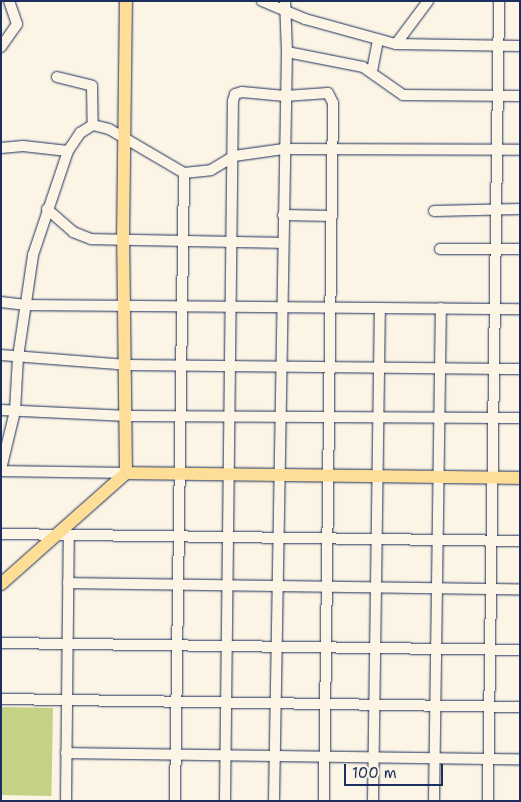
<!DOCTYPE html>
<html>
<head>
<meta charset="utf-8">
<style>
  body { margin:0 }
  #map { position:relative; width:521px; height:802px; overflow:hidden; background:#fcf5e5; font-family:"Shantell Sans",sans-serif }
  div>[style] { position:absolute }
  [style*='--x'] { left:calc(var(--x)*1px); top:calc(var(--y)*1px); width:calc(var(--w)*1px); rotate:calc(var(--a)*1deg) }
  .green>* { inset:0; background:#c4d285; transform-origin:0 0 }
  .roads { filter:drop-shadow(0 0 1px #1b2f5e) drop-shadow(0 0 1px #1b2f5e) }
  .minor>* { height:10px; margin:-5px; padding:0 5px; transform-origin:5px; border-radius:5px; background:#fcf5e5 }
  .major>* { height:12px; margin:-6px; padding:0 6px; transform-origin:6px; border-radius:6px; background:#fede96 }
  span { translate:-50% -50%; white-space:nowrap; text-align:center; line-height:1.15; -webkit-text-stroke:4px #fcf5e5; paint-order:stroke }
  .frame { position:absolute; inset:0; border:2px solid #1b2f5e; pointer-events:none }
  .scale { position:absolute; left:344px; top:764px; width:99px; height:22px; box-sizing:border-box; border:2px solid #1b2f5e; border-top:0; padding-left:6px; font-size:15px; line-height:18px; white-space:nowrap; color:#1b2f5e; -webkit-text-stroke:4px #fcf5e5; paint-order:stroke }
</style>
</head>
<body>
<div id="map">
  <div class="green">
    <div style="left:1px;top:707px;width:52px;height:88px;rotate:1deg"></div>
  </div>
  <div class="roads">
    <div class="minor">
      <div style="--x:262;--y:1;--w:47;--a:22.7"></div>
      <div style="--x:305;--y:19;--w:94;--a:15.4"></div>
      <div style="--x:396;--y:44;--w:124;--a:0.9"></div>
      <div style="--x:396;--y:44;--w:54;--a:-53.3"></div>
      <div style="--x:1;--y:47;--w:28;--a:-55"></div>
      <div style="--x:17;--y:24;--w:24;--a:-109"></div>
      <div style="--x:287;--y:52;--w:77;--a:11.2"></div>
      <div style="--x:363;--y:67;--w:49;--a:35"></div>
      <div style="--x:403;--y:95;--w:117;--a:0.5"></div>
      <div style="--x:372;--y:71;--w:32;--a:-79"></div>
      <div style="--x:57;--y:77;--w:36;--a:14"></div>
      <div style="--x:92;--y:86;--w:39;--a:89"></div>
      <div style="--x:1;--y:148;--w:22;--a:-5"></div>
      <div style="--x:23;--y:146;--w:45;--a:6.3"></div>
      <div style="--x:47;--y:209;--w:35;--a:41"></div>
      <div style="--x:73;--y:232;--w:19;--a:21"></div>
      <div style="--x:91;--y:239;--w:191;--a:1.2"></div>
      <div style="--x:434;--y:211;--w:86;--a:-1.3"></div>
      <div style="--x:283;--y:215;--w:49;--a:1.2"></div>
      <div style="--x:440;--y:249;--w:80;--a:0"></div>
      <div style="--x:1;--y:302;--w:25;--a:7"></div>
      <div style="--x:26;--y:305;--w:494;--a:0.5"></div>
      <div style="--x:1;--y:355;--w:126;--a:4.5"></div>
      <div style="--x:127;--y:365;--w:393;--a:0.6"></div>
      <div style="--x:1;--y:410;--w:127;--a:2.7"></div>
      <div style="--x:128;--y:416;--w:392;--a:0.3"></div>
      <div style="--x:1;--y:469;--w:60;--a:-76.4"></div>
      <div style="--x:15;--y:411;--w:54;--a:-86.8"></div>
      <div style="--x:18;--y:357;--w:103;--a:-81.6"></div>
      <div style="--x:33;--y:255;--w:110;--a:-71.4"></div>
      <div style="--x:68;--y:151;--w:22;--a:-56"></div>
      <div style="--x:80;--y:133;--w:15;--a:-32"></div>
      <div style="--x:93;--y:125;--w:16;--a:14"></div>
      <div style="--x:109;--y:129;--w:87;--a:30.4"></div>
      <div style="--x:184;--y:173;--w:27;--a:-6"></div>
      <div style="--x:211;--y:170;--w:27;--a:-31"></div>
      <div style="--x:234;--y:156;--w:50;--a:-8"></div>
      <div style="--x:284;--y:149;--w:236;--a:0.2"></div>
      <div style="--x:1;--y:471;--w:125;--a:0.9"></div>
      <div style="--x:1;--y:534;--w:519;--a:0.77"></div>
      <div style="--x:68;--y:583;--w:452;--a:0.8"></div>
      <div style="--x:1;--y:643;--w:519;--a:0.77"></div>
      <div style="--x:1;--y:699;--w:519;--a:0.88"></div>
      <div style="--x:66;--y:753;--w:454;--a:0.8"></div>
      <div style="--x:66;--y:801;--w:266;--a:-89.4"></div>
      <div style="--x:175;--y:801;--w:628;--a:-89.18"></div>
      <div style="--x:225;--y:801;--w:700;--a:-89.35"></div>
      <div style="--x:233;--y:101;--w:7;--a:-74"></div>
      <div style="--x:235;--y:94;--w:7;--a:-16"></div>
      <div style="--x:242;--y:92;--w:43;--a:5.3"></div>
      <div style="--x:285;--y:96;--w:43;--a:-4"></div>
      <div style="--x:328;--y:93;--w:11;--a:63"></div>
      <div style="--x:333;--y:103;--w:698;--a:90.74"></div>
      <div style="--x:274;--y:801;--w:749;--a:-89.01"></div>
      <div style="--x:287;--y:52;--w:51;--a:-92.2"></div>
      <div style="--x:373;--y:801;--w:493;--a:-89.2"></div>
      <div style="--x:434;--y:801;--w:493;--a:-89.2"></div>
      <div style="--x:488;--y:801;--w:800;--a:-89.21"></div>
    </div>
    <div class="major">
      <div style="--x:126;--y:473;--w:232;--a:-90.7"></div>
      <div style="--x:123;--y:241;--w:240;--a:-89.3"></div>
      <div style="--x:1;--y:584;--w:167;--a:-41.6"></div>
      <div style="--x:126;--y:473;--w:394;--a:0.7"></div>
    </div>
  </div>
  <div class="frame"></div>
  <div class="scale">100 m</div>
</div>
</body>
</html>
